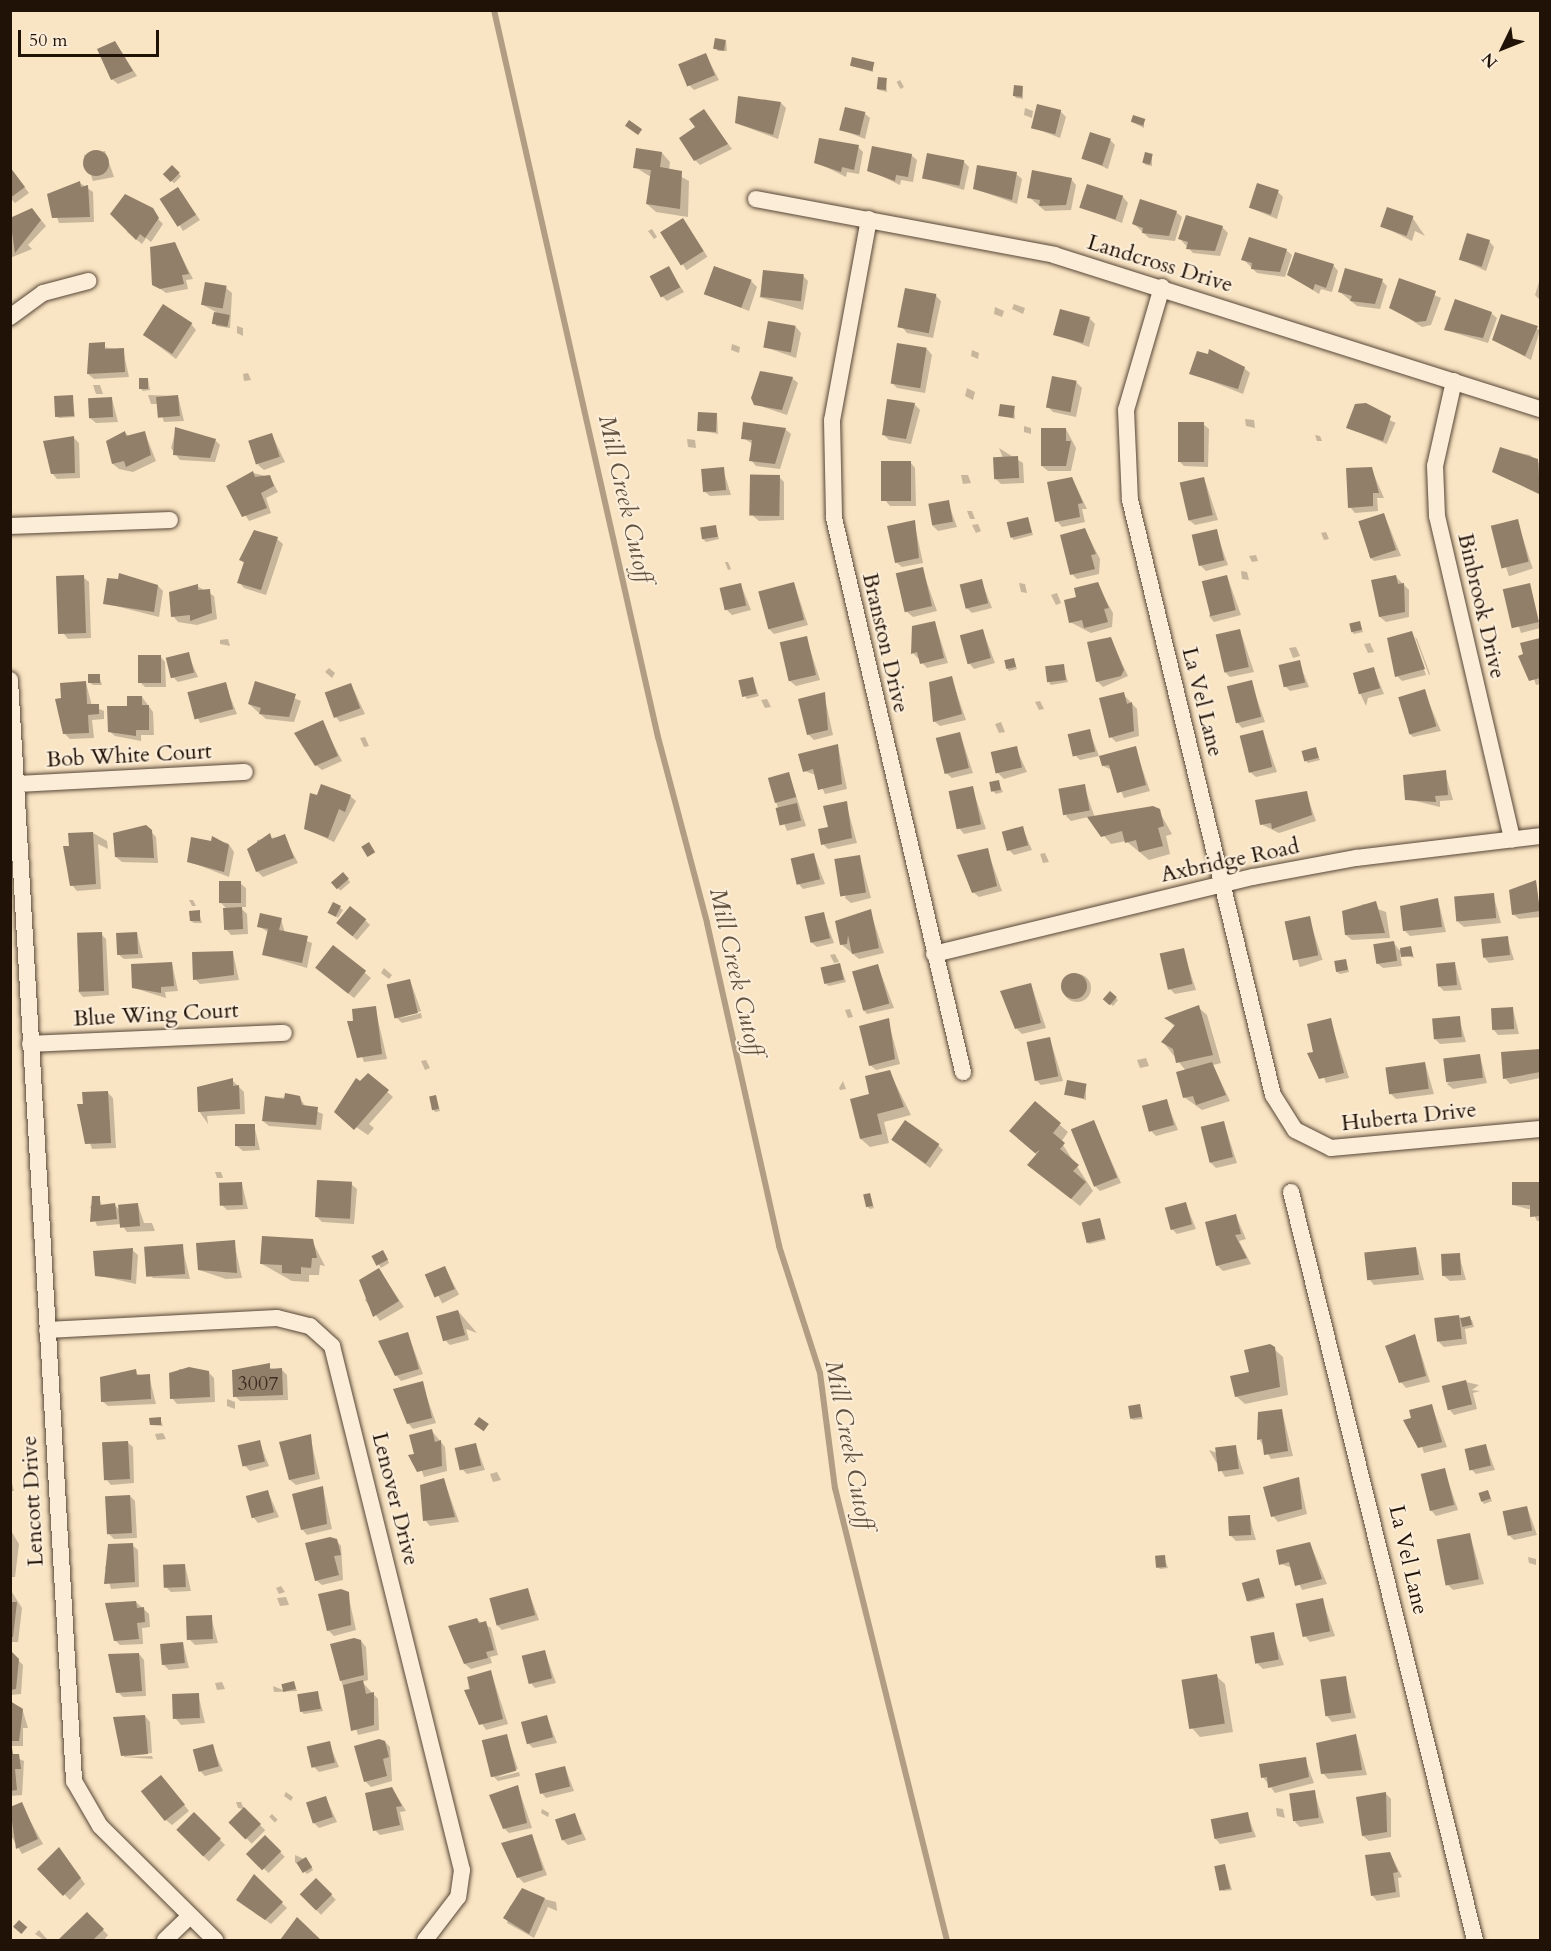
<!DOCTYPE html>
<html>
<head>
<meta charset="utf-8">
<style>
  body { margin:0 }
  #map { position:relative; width:1551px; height:1951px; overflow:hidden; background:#f9e4c3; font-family:Cardo,serif }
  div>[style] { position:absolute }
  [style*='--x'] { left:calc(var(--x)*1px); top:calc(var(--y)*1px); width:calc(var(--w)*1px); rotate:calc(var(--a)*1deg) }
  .shadow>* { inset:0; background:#0003; transform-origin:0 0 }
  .round { border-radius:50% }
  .stream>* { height:6px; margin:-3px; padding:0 3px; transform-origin:3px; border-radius:3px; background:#b09d83 }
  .building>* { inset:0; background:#917f69; transform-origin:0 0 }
  .roads { filter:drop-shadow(0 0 2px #574636) drop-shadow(0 0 2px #574636) }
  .street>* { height:16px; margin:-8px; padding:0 8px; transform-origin:8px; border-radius:8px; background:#fbedd8 }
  span { translate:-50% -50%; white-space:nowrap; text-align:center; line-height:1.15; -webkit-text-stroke:4.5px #fbedd8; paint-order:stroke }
  .number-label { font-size:20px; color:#3d2d20 }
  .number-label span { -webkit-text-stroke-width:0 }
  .street-label { font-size:22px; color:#211207 }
  .water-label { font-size:24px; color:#61513f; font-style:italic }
  .frame { position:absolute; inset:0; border:12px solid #211207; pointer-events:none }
  .north { position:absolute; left:1473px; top:18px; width:60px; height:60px; -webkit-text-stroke:4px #fbedd8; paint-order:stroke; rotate:227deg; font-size:16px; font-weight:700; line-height:24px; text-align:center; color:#211207 }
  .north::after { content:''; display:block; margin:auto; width:21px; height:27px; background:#211207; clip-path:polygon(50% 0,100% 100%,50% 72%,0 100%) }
  .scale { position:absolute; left:18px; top:30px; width:141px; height:27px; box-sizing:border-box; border:3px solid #211207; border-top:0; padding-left:8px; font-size:18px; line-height:21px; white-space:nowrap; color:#211207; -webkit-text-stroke:4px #fbedd8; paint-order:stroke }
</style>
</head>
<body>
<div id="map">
  <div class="shadow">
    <div style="clip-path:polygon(726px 41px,727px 51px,718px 51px,716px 48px)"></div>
    <div style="clip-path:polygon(115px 42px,137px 76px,118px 84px,112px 79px)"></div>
    <div style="clip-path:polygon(706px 55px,719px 80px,694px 90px,689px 85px)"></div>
    <div style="clip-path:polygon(873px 63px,873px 72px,852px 66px)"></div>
    <div style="clip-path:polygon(886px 80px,887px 92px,879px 90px,877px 88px)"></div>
    <div style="left:900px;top:80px;width:8px;height:4px;rotate:60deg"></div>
    <div style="clip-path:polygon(1023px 88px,1023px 99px,1016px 98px,1014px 95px)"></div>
    <div style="clip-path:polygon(781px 103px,786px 108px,778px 139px,736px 123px)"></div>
    <div style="clip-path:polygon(1025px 108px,1033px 111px,1032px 118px,1024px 115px)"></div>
    <div style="clip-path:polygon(704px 111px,732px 149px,700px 165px,695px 160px,697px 128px)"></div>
    <div style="clip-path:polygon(1060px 111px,1066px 117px,1060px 138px,1032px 127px)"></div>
    <div style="clip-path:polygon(864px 113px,870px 118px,865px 139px,842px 130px)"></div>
    <div style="clip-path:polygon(1144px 120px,1144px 128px,1132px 122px)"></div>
    <div style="clip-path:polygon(1110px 140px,1115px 145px,1108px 169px,1084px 158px)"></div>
    <div style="clip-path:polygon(858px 147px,863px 152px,859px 174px,847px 172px,846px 177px,816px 162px)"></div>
    <div style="clip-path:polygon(105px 151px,114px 177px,93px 181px,84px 155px)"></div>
    <div style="clip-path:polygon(662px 153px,670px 162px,669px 170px,689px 181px,688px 217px,656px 212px,647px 204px,651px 177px,635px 167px)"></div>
    <div style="clip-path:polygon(911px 155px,917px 160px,913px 182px,901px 180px,900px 185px,869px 170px)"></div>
    <div style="clip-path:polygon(1152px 155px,1152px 166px,1146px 165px,1144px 163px)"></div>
    <div style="clip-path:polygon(963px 161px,969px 167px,964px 190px,924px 178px)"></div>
    <div style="left:172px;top:167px;width:13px;height:10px;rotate:45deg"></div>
    <div style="clip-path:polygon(11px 170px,29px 193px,15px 203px,10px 198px)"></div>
    <div style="clip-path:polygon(1016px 174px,1022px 179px,1017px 204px,975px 189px)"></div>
    <div style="clip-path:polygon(1071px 179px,1076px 185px,1071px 210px,1045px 211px,1029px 197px)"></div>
    <div style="clip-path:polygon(80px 183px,93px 192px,94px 222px,59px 223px,49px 195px)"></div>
    <div style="clip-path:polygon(1278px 192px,1283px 197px,1277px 219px,1251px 208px)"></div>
    <div style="clip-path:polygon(183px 195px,200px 220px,183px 231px,163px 199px)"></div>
    <div style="clip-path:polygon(1123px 197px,1128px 203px,1122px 223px,1081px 207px)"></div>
    <div style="clip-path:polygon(142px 203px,163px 224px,151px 242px,146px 238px,142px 244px,127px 232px)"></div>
    <div style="clip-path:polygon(32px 209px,46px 226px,28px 245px,32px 249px,10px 258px,10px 222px)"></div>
    <div style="clip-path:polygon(1176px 212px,1182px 217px,1175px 241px,1149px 238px,1134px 224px)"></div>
    <div style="clip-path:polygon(1412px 217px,1425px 236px,1415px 231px,1412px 241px,1382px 226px)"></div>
    <div style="left:683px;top:219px;width:45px;height:25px;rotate:57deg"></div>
    <div style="clip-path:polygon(1222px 227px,1228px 233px,1220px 256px,1193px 253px,1180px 239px)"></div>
    <div style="clip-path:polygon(652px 229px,657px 237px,654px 239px,648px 231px)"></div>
    <div style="clip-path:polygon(1489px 241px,1494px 247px,1486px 271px,1460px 259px)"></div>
    <div style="clip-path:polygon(175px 244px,193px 279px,186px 280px,188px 289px,166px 293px,154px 284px)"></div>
    <div style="clip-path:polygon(1286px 250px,1292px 255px,1285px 277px,1257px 273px,1243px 259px)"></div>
    <div style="clip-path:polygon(1333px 265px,1338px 271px,1332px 292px,1321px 289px,1319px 294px,1289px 275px)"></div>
    <div style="clip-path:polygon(668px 268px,684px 292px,667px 301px,662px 296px)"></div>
    <div style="clip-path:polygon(803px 276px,808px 281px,803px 310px,759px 297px)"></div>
    <div style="clip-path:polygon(1540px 279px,1540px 300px,1535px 295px)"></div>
    <div style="clip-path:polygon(1400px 280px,1441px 298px,1431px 325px,1422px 327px,1391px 307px)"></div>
    <div style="clip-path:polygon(751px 281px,757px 287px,749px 311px,706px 294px)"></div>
    <div style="clip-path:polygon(1382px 281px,1387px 286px,1380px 309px,1357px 306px,1340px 292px)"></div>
    <div style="clip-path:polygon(226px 288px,232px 293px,230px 328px,216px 326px,216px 312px,203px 305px)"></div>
    <div style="clip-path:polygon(935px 295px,941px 301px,933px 338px,907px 333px,902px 327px)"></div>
    <div style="clip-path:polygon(1014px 304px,1025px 308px,1023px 314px,1012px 309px)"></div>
    <div style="clip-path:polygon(995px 307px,1004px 311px,1002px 317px,994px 314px)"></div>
    <div style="clip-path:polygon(1491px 313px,1497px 318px,1488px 343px,1445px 330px)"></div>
    <div style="clip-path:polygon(1502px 316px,1540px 330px,1531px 360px,1494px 340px)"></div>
    <div style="clip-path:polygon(1089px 318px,1095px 324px,1089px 347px,1055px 334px)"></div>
    <div style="clip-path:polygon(191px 324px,196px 330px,176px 359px,144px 335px)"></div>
    <div style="clip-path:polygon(237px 326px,243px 328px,243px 336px,237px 333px)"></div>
    <div style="clip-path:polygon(796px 327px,801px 333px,796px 358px,765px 347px)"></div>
    <div style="clip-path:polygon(732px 344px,740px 347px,739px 353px,731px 350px)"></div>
    <div style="clip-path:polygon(90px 345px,123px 350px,129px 377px,94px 379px,88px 374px)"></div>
    <div style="clip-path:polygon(927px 349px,932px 355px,925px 393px,897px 388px,892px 383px)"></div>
    <div style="clip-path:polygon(972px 350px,979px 353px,978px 359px,971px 356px)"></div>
    <div style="clip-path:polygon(1244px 368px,1250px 373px,1243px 394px,1191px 373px)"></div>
    <div style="clip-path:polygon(248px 373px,251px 380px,244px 381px,243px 374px)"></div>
    <div style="clip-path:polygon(792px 378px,798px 383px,787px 415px,755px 404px)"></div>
    <div style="clip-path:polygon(148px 379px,150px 390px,143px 391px,141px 389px)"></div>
    <div style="clip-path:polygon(1076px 382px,1082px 388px,1076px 417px,1053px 412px,1048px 407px)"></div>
    <div style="clip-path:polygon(93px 385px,100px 385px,103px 394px,96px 394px)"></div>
    <div style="clip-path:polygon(967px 388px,975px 392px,973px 400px,965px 396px)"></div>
    <div style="clip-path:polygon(148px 395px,178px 396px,184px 421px,164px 422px,158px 404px,151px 404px)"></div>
    <div style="clip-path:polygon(72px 396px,75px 417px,59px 418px,56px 416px)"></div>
    <div style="clip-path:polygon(112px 399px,118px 422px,96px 423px,90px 418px)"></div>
    <div style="clip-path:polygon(914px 404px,920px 410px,911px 444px,889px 440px,884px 435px)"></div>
    <div style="left:1356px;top:406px;width:43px;height:23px;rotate:23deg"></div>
    <div style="clip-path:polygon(1014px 407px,1015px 419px,1000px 415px)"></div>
    <div style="clip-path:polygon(717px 415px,718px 434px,699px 430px)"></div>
    <div style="clip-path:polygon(1245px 419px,1254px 420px,1255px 428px,1246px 426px)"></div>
    <div style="clip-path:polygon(1203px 424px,1209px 429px,1208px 467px,1184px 466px,1179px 461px)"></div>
    <div style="clip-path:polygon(1024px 426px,1031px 428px,1031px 434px,1024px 432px)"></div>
    <div style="clip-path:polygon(176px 429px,215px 440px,220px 445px,215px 462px,180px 460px,171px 448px)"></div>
    <div style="clip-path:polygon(785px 429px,791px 434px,780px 469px,756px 466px,751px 460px,753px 444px,743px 438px)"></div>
    <div style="clip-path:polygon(1066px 429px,1076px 448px,1071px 471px,1048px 471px,1042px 466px)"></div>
    <div style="clip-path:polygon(125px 432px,129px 437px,145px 433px,156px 461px,133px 472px,119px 469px,113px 464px)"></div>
    <div style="clip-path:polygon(272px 435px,285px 462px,264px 470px,258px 465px)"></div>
    <div style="clip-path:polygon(1315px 435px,1320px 436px,1322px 441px,1317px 441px)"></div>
    <div style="clip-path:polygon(74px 438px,79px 443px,80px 478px,57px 479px,52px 473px)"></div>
    <div style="clip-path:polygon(687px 439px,695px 440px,696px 448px,688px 447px)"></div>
    <div style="clip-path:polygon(999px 448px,1023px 463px,1024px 483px,1001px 484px,995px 478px,1003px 458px)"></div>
    <div style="clip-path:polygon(1501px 449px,1530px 455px,1540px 464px,1540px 495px,1494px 472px)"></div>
    <div style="clip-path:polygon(910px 462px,915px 468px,916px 506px,890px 506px,885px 500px)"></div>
    <div style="clip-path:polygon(1371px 468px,1384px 498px,1377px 498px,1378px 511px,1355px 513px,1350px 507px)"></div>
    <div style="clip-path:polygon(723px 469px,731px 495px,710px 496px,704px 491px)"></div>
    <div style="clip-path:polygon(253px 473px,270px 477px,278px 492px,266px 498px,271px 513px,249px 521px,227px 486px)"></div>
    <div style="clip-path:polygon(961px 475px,968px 475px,971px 483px,963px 484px)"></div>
    <div style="clip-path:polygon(779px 477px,784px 482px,784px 520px,759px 521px,753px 516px)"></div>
    <div style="clip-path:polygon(1072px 478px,1087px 509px,1082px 509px,1085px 522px,1062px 527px,1057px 521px)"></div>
    <div style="clip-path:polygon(1204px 478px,1218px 520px,1195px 525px,1189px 520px)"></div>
    <div style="clip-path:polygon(948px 502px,957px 527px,938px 531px,932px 525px)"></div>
    <div style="clip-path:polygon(967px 511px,972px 511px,975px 519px,970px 519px)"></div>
    <div style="clip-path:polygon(1384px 514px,1401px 556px,1374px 561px,1369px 556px)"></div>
    <div style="clip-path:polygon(1028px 518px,1033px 535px,1014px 540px,1011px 537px)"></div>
    <div style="left:1517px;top:520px;width:51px;height:25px;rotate:72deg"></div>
    <div style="clip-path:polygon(914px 521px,923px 563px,902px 567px,896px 562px)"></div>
    <div style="clip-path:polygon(978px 524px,981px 531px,976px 533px,972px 525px)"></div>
    <div style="clip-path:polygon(715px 527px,719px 539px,706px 542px,703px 539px)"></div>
    <div style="clip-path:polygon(1085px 530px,1100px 559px,1099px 574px,1077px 579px,1072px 574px)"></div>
    <div style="clip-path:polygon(1216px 531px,1228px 565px,1206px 571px,1200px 565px)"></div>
    <div style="clip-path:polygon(1326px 532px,1329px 539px,1324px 540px,1321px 533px)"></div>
    <div style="clip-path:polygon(277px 539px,283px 544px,266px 595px,244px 588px,239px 582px,245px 564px,241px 560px)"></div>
    <div style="clip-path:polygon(1256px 555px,1258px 561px,1252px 562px,1249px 556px)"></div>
    <div style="clip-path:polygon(725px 562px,728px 562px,731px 569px,728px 570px)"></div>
    <div style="clip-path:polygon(922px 569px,937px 611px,913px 617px,907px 612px)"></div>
    <div style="clip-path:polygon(1241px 571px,1247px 572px,1249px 580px,1242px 579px)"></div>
    <div style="clip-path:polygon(1227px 576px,1241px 615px,1214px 622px,1209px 616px)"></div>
    <div style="clip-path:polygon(83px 577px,89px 582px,91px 638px,68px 639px,63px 633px)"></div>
    <div style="clip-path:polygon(1396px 577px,1409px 590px,1409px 617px,1386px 622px,1380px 617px)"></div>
    <div style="clip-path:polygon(981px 580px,992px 608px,972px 613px,967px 608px)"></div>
    <div style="clip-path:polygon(794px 583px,808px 625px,774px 634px,769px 629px)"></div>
    <div style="clip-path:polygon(1019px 583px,1025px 584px,1027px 593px,1021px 592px)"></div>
    <div style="clip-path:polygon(1097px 584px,1113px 613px,1112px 627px,1091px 633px,1070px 622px,1078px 598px)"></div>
    <div style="clip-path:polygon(741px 585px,751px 610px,732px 615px,726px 609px)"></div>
    <div style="clip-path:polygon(1529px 585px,1540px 628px,1521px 633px,1507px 590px)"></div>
    <div style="clip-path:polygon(158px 586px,163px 591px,159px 617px,104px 603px)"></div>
    <div style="clip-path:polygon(197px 586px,214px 596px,217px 619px,197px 625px,178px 622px,173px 616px)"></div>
    <div style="clip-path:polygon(1057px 593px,1061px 603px,1056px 605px,1051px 595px)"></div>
    <div style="clip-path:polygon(935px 623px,948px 663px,927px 668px,913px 653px)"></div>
    <div style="clip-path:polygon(1360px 623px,1363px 632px,1354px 634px,1352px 632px)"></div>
    <div style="clip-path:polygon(1240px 630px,1254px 672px,1230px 677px,1225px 672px)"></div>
    <div style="clip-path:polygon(983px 631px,995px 663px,974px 669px,969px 663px)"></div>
    <div style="clip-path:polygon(1411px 633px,1426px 675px,1402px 681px,1397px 676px)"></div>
    <div style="clip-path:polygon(806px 637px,820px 680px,796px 686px,790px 681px)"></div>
    <div style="clip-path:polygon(1415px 637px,1417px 639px,1430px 674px,1429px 675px)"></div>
    <div style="clip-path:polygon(1110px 638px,1128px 676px,1103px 687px,1097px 681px)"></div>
    <div style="clip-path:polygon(228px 639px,230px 646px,220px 644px,220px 640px)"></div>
    <div style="clip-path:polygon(1540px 639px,1540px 684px,1536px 685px,1522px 644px)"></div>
    <div style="clip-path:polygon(1370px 643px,1374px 652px,1368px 653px,1364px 644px)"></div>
    <div style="clip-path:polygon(1296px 647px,1300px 656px,1293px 658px,1289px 648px)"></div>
    <div style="clip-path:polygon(188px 654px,198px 677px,178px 682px,173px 677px)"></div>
    <div style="clip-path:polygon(160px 656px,165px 662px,166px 687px,145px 687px,140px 682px)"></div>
    <div style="clip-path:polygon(1014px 660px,1017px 669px,1009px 671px,1007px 668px)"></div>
    <div style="clip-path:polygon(1299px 662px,1309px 687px,1290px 691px,1285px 686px)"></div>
    <div style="clip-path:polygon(1063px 666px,1068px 682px,1051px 685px,1049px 683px)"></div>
    <div style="clip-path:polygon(329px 668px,335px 673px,332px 678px,325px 672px)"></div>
    <div style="clip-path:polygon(1374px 669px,1384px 694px,1368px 698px,1366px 706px,1360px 693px)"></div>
    <div style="clip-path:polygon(99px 676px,102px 685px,93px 685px,90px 683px)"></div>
    <div style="clip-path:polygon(951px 677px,966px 720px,940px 726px,934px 721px)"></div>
    <div style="clip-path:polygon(753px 679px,759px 696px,747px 699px,745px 696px)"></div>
    <div style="clip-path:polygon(256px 682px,301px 701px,294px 722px,266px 719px,249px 704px)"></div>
    <div style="clip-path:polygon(1251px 682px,1265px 722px,1242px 728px,1237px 722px)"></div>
    <div style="clip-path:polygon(86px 683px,92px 706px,104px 711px,104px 719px,92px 720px,94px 738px,70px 739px,64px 733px,63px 700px)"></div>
    <div style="clip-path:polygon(225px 684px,237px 714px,200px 723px,188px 693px)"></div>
    <div style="clip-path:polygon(351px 684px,365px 714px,340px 722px,335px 716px)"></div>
    <div style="clip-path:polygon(1424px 691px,1441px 731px,1413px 737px,1408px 732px)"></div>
    <div style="clip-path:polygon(824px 694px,833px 735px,814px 740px,808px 734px)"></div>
    <div style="clip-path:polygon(1123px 694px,1137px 709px,1139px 736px,1116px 742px,1111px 737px)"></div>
    <div style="clip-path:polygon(142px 697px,153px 712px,154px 735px,141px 735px,141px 741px,115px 736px,109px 731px)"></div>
    <div style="clip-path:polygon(767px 699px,771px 707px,765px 708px,761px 700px)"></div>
    <div style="clip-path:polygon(1040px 701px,1044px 709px,1039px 710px,1035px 702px)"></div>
    <div style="clip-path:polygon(322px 722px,342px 761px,322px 770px,316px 765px)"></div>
    <div style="clip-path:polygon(1001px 722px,1005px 732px,999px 733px,995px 724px)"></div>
    <div style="clip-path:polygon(1089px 730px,1099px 756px,1080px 760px,1075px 755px)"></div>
    <div style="clip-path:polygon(1263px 732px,1277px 772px,1256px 777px,1250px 772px)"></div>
    <div style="clip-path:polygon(960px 733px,973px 773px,952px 778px,946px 773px)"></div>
    <div style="clip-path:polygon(365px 737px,369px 746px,364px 747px,360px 738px)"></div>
    <div style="clip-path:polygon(838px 746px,847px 789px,825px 794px,816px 775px,804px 771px)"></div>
    <div style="clip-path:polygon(1016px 748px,1027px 772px,1004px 779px,998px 773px)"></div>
    <div style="clip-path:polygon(1135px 748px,1150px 791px,1124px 798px,1112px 770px,1103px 766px)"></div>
    <div style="clip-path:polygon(1315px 749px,1320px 760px,1308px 763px,1306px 761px)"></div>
    <div style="clip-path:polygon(1445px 772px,1453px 800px,1440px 801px,1440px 807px,1407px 799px)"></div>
    <div style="clip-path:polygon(789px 774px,806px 826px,787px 831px,776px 802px)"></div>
    <div style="clip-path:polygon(998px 782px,1003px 792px,996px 794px,993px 791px)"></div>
    <div style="clip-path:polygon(1084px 786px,1095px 818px,1159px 811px,1172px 834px,1166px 836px,1170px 854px,1149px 860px,1126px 841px,1111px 844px,1088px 817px,1071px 821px,1066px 816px)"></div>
    <div style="clip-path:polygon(972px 787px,986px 829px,964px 834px,959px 828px)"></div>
    <div style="clip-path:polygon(1306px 792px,1316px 821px,1279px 833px,1261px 824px)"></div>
    <div style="clip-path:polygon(350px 796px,356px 801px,334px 842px,306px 829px)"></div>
    <div style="clip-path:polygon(846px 803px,857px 843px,828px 849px,823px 844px)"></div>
    <div style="clip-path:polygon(146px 827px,156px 837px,158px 863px,122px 862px,116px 857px)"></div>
    <div style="clip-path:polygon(1022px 827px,1032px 850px,1014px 855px,1008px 849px)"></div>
    <div style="clip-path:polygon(93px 833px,107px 841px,108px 849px,98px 844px,101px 889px,77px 891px,72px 885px,71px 847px)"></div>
    <div style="clip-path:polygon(284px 836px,298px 863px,263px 877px,257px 871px,257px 840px)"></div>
    <div style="clip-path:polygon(192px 839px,228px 843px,234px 852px,229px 877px,188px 861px)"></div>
    <div style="clip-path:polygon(987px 849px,1002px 891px,979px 897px,973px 892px)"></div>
    <div style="clip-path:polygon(1040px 854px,1045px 853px,1049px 862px,1043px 863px)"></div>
    <div style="clip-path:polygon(814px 855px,825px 884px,803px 889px,798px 883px)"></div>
    <div style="clip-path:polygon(860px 857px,871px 898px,851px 903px,845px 898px)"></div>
    <div style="left:343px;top:874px;width:11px;height:13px;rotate:49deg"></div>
    <div style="clip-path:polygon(1536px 882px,1540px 917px,1519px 919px,1513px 914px)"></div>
    <div style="clip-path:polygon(240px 883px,246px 888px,246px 907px,240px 907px,247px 914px,248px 934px,231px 935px,226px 929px,228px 910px,220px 902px)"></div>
    <div style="clip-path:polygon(1493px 894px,1501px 923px,1464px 927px,1458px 922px)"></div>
    <div style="clip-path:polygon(189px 900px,193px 900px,196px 906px,192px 906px)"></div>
    <div style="clip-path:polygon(1438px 900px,1446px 932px,1410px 936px,1404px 930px)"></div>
    <div style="clip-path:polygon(334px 904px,343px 910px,338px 918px,331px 914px)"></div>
    <div style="clip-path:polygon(1363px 904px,1386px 912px,1390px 938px,1352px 940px,1346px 935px)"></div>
    <div style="clip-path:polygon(870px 910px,884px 953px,859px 959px,841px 944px,836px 922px)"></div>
    <div style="clip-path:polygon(199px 912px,202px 923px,194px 923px,191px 921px)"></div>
    <div style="clip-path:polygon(823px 913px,834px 943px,817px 947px,811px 942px)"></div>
    <div style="left:1309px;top:918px;width:44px;height:24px;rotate:72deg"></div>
    <div style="clip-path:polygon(281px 919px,285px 933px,312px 943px,307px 968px,264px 955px,268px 932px,258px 926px)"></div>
    <div style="clip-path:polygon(365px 920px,370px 925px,357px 940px,343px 928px)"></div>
    <div style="clip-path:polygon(137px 933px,143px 958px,124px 959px,118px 954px)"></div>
    <div style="clip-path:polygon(101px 934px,106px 939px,109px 995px,83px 997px,78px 991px)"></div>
    <div style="clip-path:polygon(1507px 937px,1514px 960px,1489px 963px,1484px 957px)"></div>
    <div style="clip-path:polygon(1394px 943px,1399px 950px,1411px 948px,1414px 958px,1400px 954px,1402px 966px,1383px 968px,1377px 963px)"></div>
    <div style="clip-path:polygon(334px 947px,371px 978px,354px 998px,323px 973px)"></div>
    <div style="clip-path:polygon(1183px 950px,1196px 990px,1175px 994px,1170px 989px)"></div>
    <div style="clip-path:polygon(233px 953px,239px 980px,200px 984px,195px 979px)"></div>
    <div style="clip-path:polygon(835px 954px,839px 962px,834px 963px,830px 955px)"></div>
    <div style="clip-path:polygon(1346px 960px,1349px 972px,1340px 974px,1337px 972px)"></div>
    <div style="clip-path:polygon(172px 963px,178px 991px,165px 992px,166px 998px,134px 988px)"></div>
    <div style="clip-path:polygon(1455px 964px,1462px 990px,1444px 991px,1439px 986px)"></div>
    <div style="clip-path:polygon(840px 965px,846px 982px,829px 986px,826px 984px)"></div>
    <div style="clip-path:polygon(878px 966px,894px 1008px,867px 1014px,862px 1008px)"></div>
    <div style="clip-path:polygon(384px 968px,392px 975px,389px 979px,381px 973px)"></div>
    <div class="round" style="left:1063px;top:974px;width:28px;height:28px"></div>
    <div style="clip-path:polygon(410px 980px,421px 1011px,398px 1019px,421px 1013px,422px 1018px,402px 1023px,396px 1017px)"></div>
    <div style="clip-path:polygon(1031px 984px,1046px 1028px,1022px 1034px,1017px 1029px)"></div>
    <div style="clip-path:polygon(1110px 993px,1118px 1000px,1113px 1006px,1105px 1000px)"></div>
    <div style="clip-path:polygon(375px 1007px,387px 1059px,364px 1062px,349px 1023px)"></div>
    <div style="clip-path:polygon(1198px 1007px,1207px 1015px,1221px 1063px,1213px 1065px,1230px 1101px,1202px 1110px,1184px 1097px,1186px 1071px,1163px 1042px,1175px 1027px,1167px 1019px)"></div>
    <div style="clip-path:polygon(850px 1009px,853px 1017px,848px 1018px,845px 1010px)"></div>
    <div style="clip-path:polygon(1513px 1009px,1519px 1034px,1498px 1035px,1493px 1029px)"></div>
    <div style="clip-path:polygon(1459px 1018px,1466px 1042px,1440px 1044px,1435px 1039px)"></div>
    <div style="clip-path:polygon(1330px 1019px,1349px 1078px,1326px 1083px,1315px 1053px)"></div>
    <div style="clip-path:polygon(888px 1020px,900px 1064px,876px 1070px,870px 1065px)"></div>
    <div style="clip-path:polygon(1050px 1039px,1063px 1081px,1041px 1085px,1036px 1080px)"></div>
    <div style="clip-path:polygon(1539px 1050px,1540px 1078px,1510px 1084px,1505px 1078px)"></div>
    <div style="clip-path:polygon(1480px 1056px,1487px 1083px,1453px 1089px,1447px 1084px)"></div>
    <div style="clip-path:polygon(1146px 1058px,1149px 1066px,1140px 1068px,1137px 1060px)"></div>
    <div style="clip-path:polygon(426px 1060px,430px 1068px,425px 1070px,421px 1061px)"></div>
    <div style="clip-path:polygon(1425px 1063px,1434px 1094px,1396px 1099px,1391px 1094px)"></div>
    <div style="clip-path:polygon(889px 1071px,911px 1115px,884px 1122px,889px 1143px,870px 1147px,861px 1139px,852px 1100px,871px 1095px)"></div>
    <div style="clip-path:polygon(368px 1075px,393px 1097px,369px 1124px,374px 1128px,368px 1135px,341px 1117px)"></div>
    <div style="clip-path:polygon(232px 1080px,244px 1092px,245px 1114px,207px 1116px,208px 1124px,199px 1111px)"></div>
    <div style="clip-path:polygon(843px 1081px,846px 1089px,840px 1090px,839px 1088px)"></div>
    <div style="clip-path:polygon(1086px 1085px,1086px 1100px,1065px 1094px)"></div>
    <div style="clip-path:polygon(107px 1092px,113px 1098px,116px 1148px,92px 1149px,78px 1106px)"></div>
    <div style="clip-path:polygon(436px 1096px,440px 1111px,435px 1112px,433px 1109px)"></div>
    <div style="clip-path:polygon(299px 1097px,306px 1107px,323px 1114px,321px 1130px,269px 1126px,263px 1121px,267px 1098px)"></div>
    <div style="clip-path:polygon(1166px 1100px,1178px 1130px,1156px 1136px,1151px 1131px)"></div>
    <div style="clip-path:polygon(1035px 1103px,1068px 1132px,1061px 1142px,1093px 1191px,1080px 1206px,1029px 1165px,1037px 1155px,1019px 1139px)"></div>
    <div style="clip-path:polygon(1094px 1122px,1121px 1183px,1100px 1191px,1095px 1186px)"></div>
    <div style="clip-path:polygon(1224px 1123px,1237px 1163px,1216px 1168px,1210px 1162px)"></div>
    <div style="clip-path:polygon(254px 1125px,260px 1150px,243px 1151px,237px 1146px)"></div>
    <div style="clip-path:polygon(893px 1140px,938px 1145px,943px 1150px,930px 1168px)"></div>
    <div style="clip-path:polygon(215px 1172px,221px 1172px,223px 1178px,217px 1178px)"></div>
    <div style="clip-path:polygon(1540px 1183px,1540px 1221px,1537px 1221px,1532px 1210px,1513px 1205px,1513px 1184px)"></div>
    <div style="clip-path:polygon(242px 1184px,248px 1209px,227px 1210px,222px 1205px)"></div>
    <div style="clip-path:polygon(351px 1184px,357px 1189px,354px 1224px,322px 1222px,316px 1216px)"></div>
    <div style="clip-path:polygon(870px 1194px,874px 1208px,870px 1209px,868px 1207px)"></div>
    <div style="clip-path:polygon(99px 1197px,102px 1206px,115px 1205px,120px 1211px,138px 1205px,144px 1223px,152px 1223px,155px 1231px,127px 1232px,121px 1224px,97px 1226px,90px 1207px)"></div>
    <div style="clip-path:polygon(1186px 1204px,1196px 1229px,1177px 1234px,1172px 1229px)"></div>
    <div style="clip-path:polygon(1236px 1216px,1246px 1239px,1239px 1241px,1251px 1264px,1223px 1271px,1217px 1265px)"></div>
    <div style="clip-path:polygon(1100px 1220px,1106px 1240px,1089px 1244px,1087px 1241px)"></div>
    <div style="clip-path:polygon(312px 1241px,325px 1266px,320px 1265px,319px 1275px,309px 1275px,309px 1282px,292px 1281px,262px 1264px)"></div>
    <div style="clip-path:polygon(234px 1242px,242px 1278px,226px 1279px,199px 1270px)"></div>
    <div style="clip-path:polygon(182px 1246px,190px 1279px,153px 1278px,148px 1273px)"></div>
    <div style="clip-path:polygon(1416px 1248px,1424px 1280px,1374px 1285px,1369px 1279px)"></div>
    <div style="clip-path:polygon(132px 1250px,138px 1255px,136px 1284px,96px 1275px)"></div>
    <div style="clip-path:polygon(385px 1254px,389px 1263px,381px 1268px,374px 1257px)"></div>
    <div style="clip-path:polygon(1459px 1255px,1466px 1280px,1450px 1281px,1444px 1276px)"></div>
    <div style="left:445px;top:1268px;width:30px;height:19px;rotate:62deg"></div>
    <div style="clip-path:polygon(379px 1270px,404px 1307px,380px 1321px,365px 1300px)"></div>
    <div style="clip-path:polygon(458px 1311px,477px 1333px,466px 1329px,469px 1340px,450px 1345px,445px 1340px)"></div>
    <div style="clip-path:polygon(1458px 1317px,1472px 1320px,1474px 1327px,1465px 1329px,1467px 1344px,1444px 1347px,1439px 1342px)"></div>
    <div style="clip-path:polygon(408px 1334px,423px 1374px,401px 1381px,396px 1375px)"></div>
    <div style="clip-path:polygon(1415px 1335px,1430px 1382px,1406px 1388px,1401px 1382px)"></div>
    <div style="clip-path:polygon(1274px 1349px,1283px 1357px,1288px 1395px,1245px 1404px,1236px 1396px)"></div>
    <div style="clip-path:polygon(254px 1366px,282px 1370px,287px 1375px,288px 1400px,240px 1401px,235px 1396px)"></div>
    <div style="clip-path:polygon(179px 1369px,208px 1372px,214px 1378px,215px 1402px,177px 1404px,172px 1398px)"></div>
    <div style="clip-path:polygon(121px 1372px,149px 1376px,156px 1404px,108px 1406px,102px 1401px)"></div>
    <div style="clip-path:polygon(1466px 1382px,1479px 1385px,1472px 1390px,1480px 1391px,1473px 1393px,1477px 1409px,1454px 1415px,1449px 1409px)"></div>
    <div style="clip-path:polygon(422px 1383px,436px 1423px,413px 1429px,408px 1423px)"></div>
    <div style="clip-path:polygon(227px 1399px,235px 1402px,235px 1409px,227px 1406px)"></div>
    <div style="clip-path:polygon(1140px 1405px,1143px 1419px,1133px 1420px,1131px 1418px)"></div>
    <div style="clip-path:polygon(1432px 1406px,1447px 1447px,1424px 1453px,1413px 1419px)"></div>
    <div style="clip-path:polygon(1282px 1411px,1293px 1456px,1271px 1459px,1259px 1439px)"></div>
    <div style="clip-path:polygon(160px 1418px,163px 1426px,151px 1425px)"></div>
    <div style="clip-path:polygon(432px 1431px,445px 1447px,447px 1471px,424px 1477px,416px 1455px)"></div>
    <div style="clip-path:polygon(155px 1434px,163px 1433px,166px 1439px,157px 1440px)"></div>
    <div style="clip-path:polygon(310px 1436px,320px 1479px,296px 1485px,290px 1480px)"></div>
    <div style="clip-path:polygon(259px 1441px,269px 1466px,250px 1471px,244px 1465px)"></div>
    <div style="clip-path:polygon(127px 1442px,133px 1447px,134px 1483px,111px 1485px,106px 1479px)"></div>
    <div style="clip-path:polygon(476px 1445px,485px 1470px,467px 1474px,462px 1469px)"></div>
    <div style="clip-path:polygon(1235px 1446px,1244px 1474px,1225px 1477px,1209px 1450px,1217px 1453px)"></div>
    <div style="clip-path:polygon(1486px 1446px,1495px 1470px,1476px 1474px,1471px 1469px)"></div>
    <div style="clip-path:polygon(1444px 1469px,1458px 1510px,1436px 1516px,1431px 1510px)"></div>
    <div style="clip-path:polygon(490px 1474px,497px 1472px,501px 1480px,493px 1482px)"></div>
    <div style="clip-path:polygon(10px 1476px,14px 1491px,10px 1491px)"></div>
    <div style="clip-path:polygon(1299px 1478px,1307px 1514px,1278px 1522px,1273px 1516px)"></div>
    <div style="clip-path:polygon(444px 1480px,459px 1522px,430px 1526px,425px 1520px)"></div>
    <div style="clip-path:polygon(323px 1488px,332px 1529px,307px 1535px,302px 1529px)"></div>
    <div style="clip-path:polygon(268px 1492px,279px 1517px,258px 1523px,253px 1517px)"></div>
    <div style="clip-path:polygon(1488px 1492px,1492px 1501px,1484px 1504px,1482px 1501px)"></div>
    <div style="clip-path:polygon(130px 1496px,135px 1501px,137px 1538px,114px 1539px,108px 1533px)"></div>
    <div style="clip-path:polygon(1527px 1507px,1537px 1535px,1514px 1540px,1509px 1535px)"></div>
    <div style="clip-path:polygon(1249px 1516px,1256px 1540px,1236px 1541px,1231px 1536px)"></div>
    <div style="clip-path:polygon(10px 1529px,19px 1544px,15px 1577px,10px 1577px)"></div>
    <div style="clip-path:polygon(1470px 1535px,1484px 1584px,1453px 1590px,1448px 1585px)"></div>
    <div style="clip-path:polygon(336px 1540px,341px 1546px,343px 1580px,322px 1585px,316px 1580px)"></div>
    <div style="clip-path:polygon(1310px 1543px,1327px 1584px,1302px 1590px,1292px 1568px,1281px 1564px)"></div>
    <div style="clip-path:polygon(132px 1545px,138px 1550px,139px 1587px,111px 1589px,105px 1567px)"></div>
    <div style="clip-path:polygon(1164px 1557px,1168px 1568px,1160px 1569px,1158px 1567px)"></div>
    <div style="clip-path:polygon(1528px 1557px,1536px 1559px,1536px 1565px,1529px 1563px)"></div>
    <div style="clip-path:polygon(185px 1565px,191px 1591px,171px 1592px,166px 1587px)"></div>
    <div style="clip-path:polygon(1259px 1580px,1265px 1598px,1249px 1602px,1246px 1600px)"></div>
    <div style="clip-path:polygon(281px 1586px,285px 1592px,279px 1594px,276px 1588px)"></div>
    <div style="clip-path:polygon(10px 1589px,22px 1608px,18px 1642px,10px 1642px)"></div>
    <div style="clip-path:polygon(528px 1590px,539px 1620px,502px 1630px,497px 1625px)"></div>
    <div style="clip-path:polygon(348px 1594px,356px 1630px,334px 1636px,328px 1630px)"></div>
    <div style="clip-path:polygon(286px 1597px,289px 1605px,280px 1606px,277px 1598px)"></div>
    <div style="clip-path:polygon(1322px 1599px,1335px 1636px,1310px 1642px,1305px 1636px)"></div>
    <div style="clip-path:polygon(136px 1602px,149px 1614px,150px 1627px,142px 1628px,143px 1644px,120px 1645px,115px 1640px)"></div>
    <div style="clip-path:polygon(211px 1617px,218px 1643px,195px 1645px,189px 1639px)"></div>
    <div style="clip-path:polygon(477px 1620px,491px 1628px,498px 1655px,490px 1657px,492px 1663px,471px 1669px,465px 1664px)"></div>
    <div style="clip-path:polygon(1273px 1634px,1284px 1665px,1263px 1669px,1258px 1664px)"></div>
    <div style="clip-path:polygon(361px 1641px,366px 1647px,368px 1680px,362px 1682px,378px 1699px,379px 1730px,358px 1735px,341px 1680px)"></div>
    <div style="clip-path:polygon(183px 1643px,189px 1668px,169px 1670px,163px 1664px)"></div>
    <div style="clip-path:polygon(10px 1652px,23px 1665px,21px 1694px,10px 1695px)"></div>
    <div style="clip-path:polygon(545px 1652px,556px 1683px,535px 1688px,530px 1682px)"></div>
    <div style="clip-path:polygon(139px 1654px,144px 1660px,146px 1696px,123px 1697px,118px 1692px)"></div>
    <div style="clip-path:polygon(491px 1672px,508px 1724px,486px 1730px,470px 1705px,468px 1678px)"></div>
    <div style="clip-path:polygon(1216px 1676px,1225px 1684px,1233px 1732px,1200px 1737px,1192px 1728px)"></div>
    <div style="clip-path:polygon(1345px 1678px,1356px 1718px,1332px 1722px,1327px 1716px)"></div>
    <div style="clip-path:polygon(222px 1682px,225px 1689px,217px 1690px,215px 1683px)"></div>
    <div style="clip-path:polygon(294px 1682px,297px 1691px,274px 1692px,273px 1686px,283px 1690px)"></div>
    <div style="clip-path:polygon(317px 1692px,323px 1711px,304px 1714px,302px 1712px)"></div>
    <div style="clip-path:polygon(198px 1694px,205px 1723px,181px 1725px,176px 1719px)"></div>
    <div style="clip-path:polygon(10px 1703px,22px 1708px,28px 1728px,23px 1728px,23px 1746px,10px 1746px)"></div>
    <div style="clip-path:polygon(145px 1716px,150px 1722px,152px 1753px,124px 1757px)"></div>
    <div style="clip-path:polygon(547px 1717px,557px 1743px,533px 1748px,528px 1743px)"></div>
    <div style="clip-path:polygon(506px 1735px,518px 1769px,495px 1778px,519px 1772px,520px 1776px,498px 1781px,493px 1776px)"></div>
    <div style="clip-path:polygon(1356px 1735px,1367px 1775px,1328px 1779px,1323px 1773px)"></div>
    <div style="clip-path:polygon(385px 1742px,390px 1747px,392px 1781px,371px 1787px,365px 1781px)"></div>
    <div style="clip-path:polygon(329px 1743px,339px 1767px,319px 1772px,314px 1767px)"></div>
    <div style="clip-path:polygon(212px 1746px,223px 1771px,205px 1776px,200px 1771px)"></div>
    <div style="clip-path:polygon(10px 1755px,24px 1761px,22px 1795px,10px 1796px)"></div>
    <div style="clip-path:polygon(152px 1756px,153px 1759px,124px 1757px)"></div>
    <div style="clip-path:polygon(1305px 1759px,1314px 1783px,1275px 1793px,1263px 1777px)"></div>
    <div style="clip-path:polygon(565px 1767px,574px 1791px,546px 1798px,541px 1792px)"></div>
    <div style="clip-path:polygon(166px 1782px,189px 1811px,172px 1825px,166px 1820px)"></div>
    <div style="clip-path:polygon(518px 1787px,532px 1828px,509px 1833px,504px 1828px)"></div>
    <div style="clip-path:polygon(392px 1788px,406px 1811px,400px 1812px,404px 1830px,380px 1835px,375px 1830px)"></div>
    <div style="clip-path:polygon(1314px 1791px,1324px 1823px,1300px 1827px,1295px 1822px)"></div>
    <div style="clip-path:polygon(286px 1792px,293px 1797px,291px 1801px,284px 1796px)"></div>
    <div style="clip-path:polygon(1386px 1794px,1391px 1799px,1391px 1837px,1369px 1841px,1363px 1836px)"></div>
    <div style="clip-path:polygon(326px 1798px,337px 1822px,319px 1828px,314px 1823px)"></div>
    <div style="clip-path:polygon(236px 1802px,241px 1802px,244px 1809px,238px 1808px)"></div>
    <div style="clip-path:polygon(21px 1804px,43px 1844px,22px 1854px,10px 1834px,10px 1809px)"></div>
    <div style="clip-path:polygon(1276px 1808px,1283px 1809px,1285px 1818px,1277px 1816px)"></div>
    <div style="left:244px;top:1809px;width:30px;height:19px;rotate:45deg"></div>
    <div style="clip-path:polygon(542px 1809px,549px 1813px,548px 1817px,541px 1813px)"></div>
    <div style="clip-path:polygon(1247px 1813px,1256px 1837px,1220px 1844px,1215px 1838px)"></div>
    <div style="left:194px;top:1814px;width:44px;height:23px;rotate:45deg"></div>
    <div style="left:272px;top:1814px;width:8px;height:4px;rotate:45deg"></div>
    <div style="clip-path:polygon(575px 1815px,586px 1840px,568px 1845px,563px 1840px)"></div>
    <div style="clip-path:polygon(532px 1835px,547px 1875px,524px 1883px,518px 1877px)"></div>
    <div style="left:265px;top:1837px;width:28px;height:23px;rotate:45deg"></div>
    <div style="clip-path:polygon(59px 1849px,85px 1884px,70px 1900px,39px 1869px)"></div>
    <div style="clip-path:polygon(1390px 1853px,1402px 1877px,1398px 1878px,1400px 1897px,1377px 1901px,1372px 1895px)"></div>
    <div style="clip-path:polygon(295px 1855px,308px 1861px,313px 1870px,307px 1874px,295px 1862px)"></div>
    <div style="clip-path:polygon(1225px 1866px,1232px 1890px,1223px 1891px,1221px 1889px)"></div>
    <div style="clip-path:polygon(254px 1876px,287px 1908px,271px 1924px,237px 1899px)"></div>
    <div style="left:316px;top:1880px;width:28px;height:21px;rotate:45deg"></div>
    <div style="clip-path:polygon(544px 1899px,556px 1902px,557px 1911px,548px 1907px,534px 1938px,507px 1923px,510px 1906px)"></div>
    <div style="clip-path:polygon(87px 1914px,108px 1935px,104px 1940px,60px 1940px)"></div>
    <div style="clip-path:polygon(297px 1919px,319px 1940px,281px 1940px)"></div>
    <div style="clip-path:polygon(39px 1930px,47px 1939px,44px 1940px,35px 1934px)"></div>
  </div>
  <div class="stream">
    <div style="--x:494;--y:10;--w:745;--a:77.29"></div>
    <div style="--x:658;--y:737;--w:192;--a:75.2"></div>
    <div style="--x:707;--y:923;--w:331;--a:77.4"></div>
    <div style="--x:779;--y:1246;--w:133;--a:72.1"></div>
    <div style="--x:820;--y:1373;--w:116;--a:82.6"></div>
    <div style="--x:835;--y:1488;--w:466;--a:76.1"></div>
  </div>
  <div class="building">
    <div style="left:715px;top:38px;width:11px;height:11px;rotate:10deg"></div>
    <div style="clip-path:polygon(115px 41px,133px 71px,111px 80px,97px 49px)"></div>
    <div style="left:706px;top:53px;width:24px;height:30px;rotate:68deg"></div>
    <div style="left:852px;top:57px;width:23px;height:9px;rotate:13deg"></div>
    <div style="left:878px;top:77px;width:9px;height:12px;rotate:6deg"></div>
    <div style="left:1014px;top:85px;width:9px;height:11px;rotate:6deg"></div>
    <div style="clip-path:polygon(738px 96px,781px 102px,773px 135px,735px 123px)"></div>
    <div style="left:1037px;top:104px;width:25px;height:25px;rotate:14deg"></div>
    <div style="left:845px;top:107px;width:21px;height:24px;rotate:14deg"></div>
    <div style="clip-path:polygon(704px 109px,728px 144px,694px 161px,679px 138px,695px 127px,689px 119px)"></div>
    <div style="left:1133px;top:115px;width:13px;height:7px;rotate:18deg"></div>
    <div style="left:629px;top:120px;width:16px;height:7px;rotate:35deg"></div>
    <div style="left:1090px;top:132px;width:22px;height:28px;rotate:18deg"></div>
    <div style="clip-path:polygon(819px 138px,859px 145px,854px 170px,842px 167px,841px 172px,814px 163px)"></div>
    <div style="clip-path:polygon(872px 146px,912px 154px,908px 177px,896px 175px,895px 181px,867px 171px)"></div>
    <div style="clip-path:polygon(636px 148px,662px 152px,660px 167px,682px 171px,680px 209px,646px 204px,651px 170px,633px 168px)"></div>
    <div class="round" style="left:83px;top:150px;width:26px;height:26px"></div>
    <div style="left:1145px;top:152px;width:8px;height:11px;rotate:14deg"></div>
    <div style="left:927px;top:153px;width:38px;height:26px;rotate:11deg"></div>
    <div style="left:172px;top:165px;width:11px;height:13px;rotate:45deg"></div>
    <div style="clip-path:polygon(977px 165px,1017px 172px,1012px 200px,973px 189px)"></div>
    <div style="clip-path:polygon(10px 167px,25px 187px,10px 198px)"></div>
    <div style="clip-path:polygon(1032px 170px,1072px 178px,1066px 205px,1039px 206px,1040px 200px,1027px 198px)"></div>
    <div style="clip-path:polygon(80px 181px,81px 187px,88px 185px,90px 217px,52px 218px,47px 194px)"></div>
    <div style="left:1257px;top:183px;width:23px;height:26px;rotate:18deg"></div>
    <div style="left:1087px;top:184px;width:38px;height:25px;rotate:18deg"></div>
    <div style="left:178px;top:187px;width:33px;height:22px;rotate:57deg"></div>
    <div style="clip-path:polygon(125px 194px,153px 208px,159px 218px,145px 238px,140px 234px,136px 240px,110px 214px)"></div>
    <div style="clip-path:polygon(1140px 199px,1177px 211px,1169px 236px,1142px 233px,1143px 228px,1132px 224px)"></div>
    <div style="left:1387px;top:207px;width:28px;height:21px;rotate:19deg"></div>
    <div style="clip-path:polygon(32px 208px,41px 220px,15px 253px,10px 218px)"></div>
    <div style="clip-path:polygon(1186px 215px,1223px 226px,1215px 251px,1186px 249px,1188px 242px,1178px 239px)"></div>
    <div style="left:683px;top:218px;width:39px;height:27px;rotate:58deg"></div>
    <div style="left:1467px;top:233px;width:24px;height:28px;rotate:17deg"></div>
    <div style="clip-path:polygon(1249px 237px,1287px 249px,1280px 272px,1251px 269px,1252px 263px,1241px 260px)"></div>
    <div style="clip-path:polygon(175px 242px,189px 274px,182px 275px,184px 284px,160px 289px,152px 285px,150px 247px)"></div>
    <div style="clip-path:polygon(1295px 252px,1334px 264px,1326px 288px,1315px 284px,1313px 290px,1287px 275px)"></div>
    <div style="left:669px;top:266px;width:24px;height:22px;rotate:62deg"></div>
    <div style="left:714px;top:266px;width:40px;height:30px;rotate:20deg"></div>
    <div style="clip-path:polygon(1345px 268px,1383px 279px,1375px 304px,1350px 301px,1352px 296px,1338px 292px)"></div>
    <div style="left:763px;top:270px;width:41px;height:27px;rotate:6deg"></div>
    <div style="clip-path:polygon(1399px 278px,1436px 291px,1426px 321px,1416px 322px,1389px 308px)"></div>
    <div style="left:205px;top:282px;width:22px;height:23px;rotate:10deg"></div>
    <div style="left:905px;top:288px;width:32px;height:40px;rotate:11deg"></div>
    <div style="clip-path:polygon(1455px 299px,1492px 312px,1483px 338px,1444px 330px)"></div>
    <div style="left:163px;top:304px;width:35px;height:37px;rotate:33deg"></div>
    <div style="left:1060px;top:309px;width:31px;height:27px;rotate:15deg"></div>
    <div style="left:214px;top:312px;width:16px;height:12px;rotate:11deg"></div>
    <div style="clip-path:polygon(1501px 314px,1538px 326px,1525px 356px,1492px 340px)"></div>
    <div style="left:768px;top:321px;width:28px;height:27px;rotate:10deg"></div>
    <div style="clip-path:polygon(105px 342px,105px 349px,124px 348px,125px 372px,87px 374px,89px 343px)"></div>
    <div style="left:897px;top:343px;width:30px;height:41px;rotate:9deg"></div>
    <div style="clip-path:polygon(1209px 349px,1245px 367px,1238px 389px,1189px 374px,1197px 351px,1208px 354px)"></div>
    <div style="clip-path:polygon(760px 371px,793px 377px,782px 410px,754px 405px,751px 398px)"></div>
    <div style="left:1052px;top:376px;width:25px;height:32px;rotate:11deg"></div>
    <div style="left:139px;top:378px;width:9px;height:11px"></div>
    <div style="left:73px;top:395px;width:21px;height:19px;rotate:87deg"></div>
    <div style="left:178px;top:395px;width:21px;height:22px;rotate:85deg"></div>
    <div style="left:112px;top:397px;width:20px;height:24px;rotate:87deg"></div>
    <div style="clip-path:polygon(887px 399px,915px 403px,906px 439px,882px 435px)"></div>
    <div style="clip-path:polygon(1366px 403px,1391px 416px,1383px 441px,1346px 428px,1355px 404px)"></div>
    <div style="left:1000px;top:404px;width:15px;height:12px;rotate:8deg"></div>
    <div style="left:698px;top:412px;width:19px;height:19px;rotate:3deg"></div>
    <div style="clip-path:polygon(743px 422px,786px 428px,775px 464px,749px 461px,752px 440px,741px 439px)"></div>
    <div style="left:1178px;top:422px;width:26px;height:40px"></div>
    <div style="clip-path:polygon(175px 427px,216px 439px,210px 458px,173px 455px)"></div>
    <div style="clip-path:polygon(1041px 428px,1066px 428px,1066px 441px,1071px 441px,1066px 466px,1041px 466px)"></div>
    <div style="clip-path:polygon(125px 431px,126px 436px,145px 431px,151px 455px,126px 467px,124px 461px,112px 464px,106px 441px)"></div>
    <div style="left:272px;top:433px;width:25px;height:25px;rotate:72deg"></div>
    <div style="clip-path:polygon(74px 436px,75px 473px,51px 474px,43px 441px)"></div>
    <div style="clip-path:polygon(1500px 447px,1538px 459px,1540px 494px,1492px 472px)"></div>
    <div style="left:1018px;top:456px;width:22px;height:25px;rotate:87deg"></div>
    <div style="left:881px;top:461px;width:30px;height:40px"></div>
    <div style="left:724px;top:467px;width:23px;height:23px;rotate:85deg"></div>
    <div style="clip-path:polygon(1372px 467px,1379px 493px,1373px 493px,1373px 506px,1348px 508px,1346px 468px)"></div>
    <div style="clip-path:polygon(253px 471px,255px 477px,270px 475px,274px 486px,261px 493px,267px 508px,242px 517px,226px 486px)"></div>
    <div style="left:780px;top:475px;width:41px;height:30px;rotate:91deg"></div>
    <div style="clip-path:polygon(1072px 477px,1083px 503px,1078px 504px,1080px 517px,1055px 522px,1047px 482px)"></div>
    <div style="left:1204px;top:477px;width:39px;height:25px;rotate:77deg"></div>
    <div style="left:949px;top:500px;width:22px;height:21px;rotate:80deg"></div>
    <div style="left:1384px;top:513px;width:39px;height:27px;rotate:72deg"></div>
    <div style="left:1028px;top:517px;width:16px;height:22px;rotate:76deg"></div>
    <div style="left:1518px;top:519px;width:44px;height:28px;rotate:76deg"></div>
    <div style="clip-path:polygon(915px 520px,919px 558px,895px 563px,887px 526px)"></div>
    <div style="left:716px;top:525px;width:12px;height:16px;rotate:81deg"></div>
    <div style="clip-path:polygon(1085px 528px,1096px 554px,1091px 555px,1095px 569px,1070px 575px,1060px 535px)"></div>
    <div style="left:1217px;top:529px;width:32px;height:26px;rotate:77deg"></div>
    <div style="clip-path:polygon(254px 530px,278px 537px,261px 590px,237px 583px,244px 562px,239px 560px)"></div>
    <div style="left:923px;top:567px;width:40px;height:28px;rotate:77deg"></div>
    <div style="clip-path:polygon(119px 573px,158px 585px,154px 612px,103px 604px,107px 578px,118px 579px)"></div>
    <div style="left:84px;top:575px;width:58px;height:28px;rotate:88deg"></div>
    <div style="left:1227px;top:575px;width:36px;height:26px;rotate:76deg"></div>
    <div style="clip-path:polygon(1396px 575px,1398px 584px,1404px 583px,1405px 612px,1379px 617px,1371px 580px)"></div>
    <div style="left:982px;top:579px;width:25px;height:23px;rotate:76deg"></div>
    <div style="left:794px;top:582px;width:39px;height:37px;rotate:75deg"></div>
    <div style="clip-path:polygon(1098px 582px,1109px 608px,1104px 609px,1108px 622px,1084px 628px,1082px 620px,1069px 623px,1064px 600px,1076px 597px,1074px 588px)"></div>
    <div style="left:741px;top:583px;width:23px;height:22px;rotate:77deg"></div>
    <div style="left:1530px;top:583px;width:40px;height:28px;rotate:77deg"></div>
    <div style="clip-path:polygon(198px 584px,198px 590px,210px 589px,212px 613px,190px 621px,190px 615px,171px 617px,169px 592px)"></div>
    <div style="clip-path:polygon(935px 621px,944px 658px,920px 664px,917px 652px,911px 654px,912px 626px)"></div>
    <div style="left:1360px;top:621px;width:9px;height:11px;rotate:77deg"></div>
    <div style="left:983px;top:629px;width:30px;height:24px;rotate:75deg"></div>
    <div style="left:1240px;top:629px;width:39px;height:25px;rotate:77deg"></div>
    <div style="clip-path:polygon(1412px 631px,1425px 669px,1395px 677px,1387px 638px)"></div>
    <div style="left:807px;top:636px;width:40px;height:28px;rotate:77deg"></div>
    <div style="clip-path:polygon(1111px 637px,1124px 670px,1121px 676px,1096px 682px,1087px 642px)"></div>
    <div style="clip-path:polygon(1540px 638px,1540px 678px,1529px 681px,1518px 656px,1523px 654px,1520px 643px)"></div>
    <div style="left:189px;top:652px;width:21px;height:24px;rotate:76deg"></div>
    <div style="left:138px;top:655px;width:23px;height:28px"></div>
    <div style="left:1014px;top:658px;width:9px;height:10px;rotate:77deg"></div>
    <div style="left:1300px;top:660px;width:23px;height:22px;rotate:77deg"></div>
    <div style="left:1064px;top:664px;width:16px;height:19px;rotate:83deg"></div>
    <div style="left:1374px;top:667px;width:22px;height:22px;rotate:74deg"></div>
    <div style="left:100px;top:674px;width:9px;height:12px;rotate:90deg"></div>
    <div style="clip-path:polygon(952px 676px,962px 714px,933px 722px,929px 682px)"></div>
    <div style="left:753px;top:677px;width:17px;height:15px;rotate:77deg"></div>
    <div style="left:1252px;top:680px;width:38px;height:26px;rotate:76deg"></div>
    <div style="clip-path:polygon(86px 681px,87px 704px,99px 704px,99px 714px,88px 715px,89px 733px,63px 734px,55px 699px,61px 698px,60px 683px)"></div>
    <div style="clip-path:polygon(255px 681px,296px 694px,289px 717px,259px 714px,261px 708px,248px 704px)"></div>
    <div style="left:226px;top:682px;width:28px;height:40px;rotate:75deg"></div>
    <div style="left:351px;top:683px;width:27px;height:28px;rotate:70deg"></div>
    <div style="left:1425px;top:689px;width:39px;height:28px;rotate:73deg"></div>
    <div style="clip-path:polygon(825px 692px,828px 730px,807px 735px,798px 699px)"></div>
    <div style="clip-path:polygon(1124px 692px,1127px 704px,1132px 702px,1134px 731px,1109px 738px,1099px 698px)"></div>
    <div style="clip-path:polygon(127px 696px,142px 696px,142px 705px,149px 705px,149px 730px,136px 730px,136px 736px,108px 732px,107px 706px,127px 706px)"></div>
    <div style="clip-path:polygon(323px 720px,338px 756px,315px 766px,294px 733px)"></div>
    <div style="left:1090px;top:729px;width:23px;height:23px;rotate:77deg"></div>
    <div style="left:1263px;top:730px;width:38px;height:24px;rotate:76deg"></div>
    <div style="left:960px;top:732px;width:37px;height:25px;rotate:76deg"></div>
    <div style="clip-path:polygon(838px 744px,842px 784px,818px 790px,813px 769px,803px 772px,798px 754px)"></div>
    <div style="left:1017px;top:746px;width:22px;height:27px;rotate:77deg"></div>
    <div style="clip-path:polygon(1136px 746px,1146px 785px,1117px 793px,1109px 765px,1102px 766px,1099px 756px)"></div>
    <div style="left:1316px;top:747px;width:11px;height:15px;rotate:75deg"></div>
    <div style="clip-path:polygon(1446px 770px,1448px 795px,1435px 796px,1436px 802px,1405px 800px,1403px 775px)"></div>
    <div style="left:789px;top:772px;width:26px;height:22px;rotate:74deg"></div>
    <div style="left:999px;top:780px;width:10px;height:10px;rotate:79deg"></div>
    <div style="clip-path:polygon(321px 784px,351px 795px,345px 812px,339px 809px,328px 838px,304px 829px,310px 793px,317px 795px)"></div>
    <div style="left:1085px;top:784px;width:27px;height:27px;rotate:80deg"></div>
    <div style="left:973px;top:786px;width:39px;height:25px;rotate:78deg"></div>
    <div style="clip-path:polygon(1307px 791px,1312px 815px,1272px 829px,1271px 823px,1260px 825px,1255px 800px)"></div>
    <div style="clip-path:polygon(847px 801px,852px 838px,821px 845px,818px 829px,828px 827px,823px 806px)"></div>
    <div style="left:797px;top:803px;width:18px;height:22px;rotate:77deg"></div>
    <div style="clip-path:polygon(1153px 806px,1160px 809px,1164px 826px,1158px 828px,1163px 846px,1139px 852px,1136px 840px,1125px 843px,1122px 831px,1101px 837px,1087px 817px)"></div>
    <div style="clip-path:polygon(146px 825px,152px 830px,154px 858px,115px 857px,113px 833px)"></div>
    <div style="left:1023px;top:826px;width:20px;height:22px;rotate:75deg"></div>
    <div style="clip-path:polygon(93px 832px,96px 884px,70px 886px,63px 846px,69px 846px,68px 833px)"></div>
    <div style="clip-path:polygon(270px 833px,272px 839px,285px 834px,294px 858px,256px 872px,247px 849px)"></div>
    <div style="clip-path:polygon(212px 836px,229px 845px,224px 872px,187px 862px,191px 837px,211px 841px)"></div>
    <div style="left:369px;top:842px;width:12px;height:9px;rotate:59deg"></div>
    <div style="clip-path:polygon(988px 848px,997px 886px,972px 893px,957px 855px)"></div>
    <div style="left:814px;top:853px;width:27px;height:24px;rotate:77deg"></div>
    <div style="left:860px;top:855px;width:38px;height:26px;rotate:81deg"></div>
    <div style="left:343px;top:872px;width:9px;height:16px;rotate:49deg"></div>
    <div style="clip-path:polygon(1536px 880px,1540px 911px,1512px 915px,1509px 890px)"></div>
    <div style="left:219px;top:881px;width:22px;height:22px"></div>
    <div style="left:1494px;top:893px;width:25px;height:40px;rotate:85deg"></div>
    <div style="clip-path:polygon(1438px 898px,1442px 927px,1403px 931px,1400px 906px)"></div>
    <div style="clip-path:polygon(1376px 901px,1385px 933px,1345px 935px,1342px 911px)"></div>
    <div style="left:333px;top:902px;width:9px;height:12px;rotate:27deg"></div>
    <div style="left:350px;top:906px;width:21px;height:22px;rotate:39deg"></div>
    <div style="left:242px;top:907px;width:22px;height:19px;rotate:87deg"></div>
    <div style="clip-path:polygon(871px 909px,879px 948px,852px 954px,848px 935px,847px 944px,840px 945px,835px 921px)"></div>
    <div style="clip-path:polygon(200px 910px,200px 921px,190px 921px,189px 911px)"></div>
    <div style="left:824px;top:912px;width:27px;height:20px;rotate:77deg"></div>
    <div style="clip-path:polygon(260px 913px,282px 918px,279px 930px,308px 936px,302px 963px,262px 955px,268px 929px,257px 927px)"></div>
    <div style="left:1310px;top:916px;width:40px;height:26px;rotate:78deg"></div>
    <div style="left:102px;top:932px;width:59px;height:25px;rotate:88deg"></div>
    <div style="left:137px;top:932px;width:22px;height:21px;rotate:87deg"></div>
    <div style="left:1508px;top:936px;width:19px;height:27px;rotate:84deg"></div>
    <div style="left:1394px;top:941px;width:20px;height:21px;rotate:81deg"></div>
    <div style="left:333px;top:945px;width:42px;height:29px;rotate:38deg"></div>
    <div style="clip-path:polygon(1411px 946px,1413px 956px,1401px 957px,1400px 948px)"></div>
    <div style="left:1184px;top:948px;width:37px;height:25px;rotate:77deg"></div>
    <div style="clip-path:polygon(233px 951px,234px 975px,193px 980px,192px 952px)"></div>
    <div style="left:1346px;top:959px;width:11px;height:12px;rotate:80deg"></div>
    <div style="clip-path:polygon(172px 962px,174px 986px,161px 987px,161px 993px,132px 988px,131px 964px)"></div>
    <div style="left:1455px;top:962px;width:23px;height:19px;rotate:85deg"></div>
    <div style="left:840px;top:963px;width:17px;height:20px;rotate:77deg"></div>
    <div style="left:878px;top:964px;width:41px;height:27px;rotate:74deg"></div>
    <div class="round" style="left:1061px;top:973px;width:26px;height:26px"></div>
    <div style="left:410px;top:979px;width:35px;height:24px;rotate:77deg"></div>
    <div style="clip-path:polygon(1031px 983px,1041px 1023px,1015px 1029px,1000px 991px)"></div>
    <div style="left:1110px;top:991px;width:9px;height:11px;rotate:41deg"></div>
    <div style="clip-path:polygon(1199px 1005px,1213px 1055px,1176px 1063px,1173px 1049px,1161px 1042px,1175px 1025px,1164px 1018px)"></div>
    <div style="clip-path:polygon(376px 1006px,382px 1054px,357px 1058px,347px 1021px,353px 1021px,352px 1009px)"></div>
    <div style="left:1513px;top:1007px;width:22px;height:22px;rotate:87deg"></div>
    <div style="left:1460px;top:1016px;width:21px;height:28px;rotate:85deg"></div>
    <div style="clip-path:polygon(889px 1018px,895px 1059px,869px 1066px,859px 1026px)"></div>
    <div style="clip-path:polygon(1331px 1018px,1344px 1073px,1319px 1079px,1307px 1053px,1313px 1052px,1307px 1024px)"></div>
    <div style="left:1050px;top:1037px;width:40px;height:24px;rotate:78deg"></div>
    <div style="clip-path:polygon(1540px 1049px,1540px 1072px,1503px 1079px,1501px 1052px)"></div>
    <div style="left:1480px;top:1054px;width:24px;height:37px;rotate:83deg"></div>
    <div style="clip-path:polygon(1212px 1062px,1226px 1095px,1196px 1105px,1193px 1096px,1183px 1098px,1176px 1072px)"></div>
    <div style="left:1425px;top:1062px;width:27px;height:40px;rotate:82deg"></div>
    <div style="clip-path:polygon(890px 1070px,904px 1107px,877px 1114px,882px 1134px,860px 1139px,850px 1099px,869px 1094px,865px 1076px)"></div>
    <div style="clip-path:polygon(368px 1073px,389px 1090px,354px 1130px,334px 1112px,356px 1078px,360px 1081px)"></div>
    <div style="clip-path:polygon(233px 1078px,233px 1086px,239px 1085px,240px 1109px,198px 1112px,197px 1087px)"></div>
    <div style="left:1067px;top:1080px;width:20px;height:15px;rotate:11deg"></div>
    <div style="clip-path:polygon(108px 1091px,111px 1143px,85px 1144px,77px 1104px,83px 1104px,82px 1092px)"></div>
    <div style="clip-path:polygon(285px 1093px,300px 1096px,302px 1105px,318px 1107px,316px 1125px,262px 1121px,265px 1096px,284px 1099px)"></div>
    <div style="left:436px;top:1095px;width:14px;height:7px;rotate:78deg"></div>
    <div style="left:1167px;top:1099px;width:27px;height:26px;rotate:75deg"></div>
    <div style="clip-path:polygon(1035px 1101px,1061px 1123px,1053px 1133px,1065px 1143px,1060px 1149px,1079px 1165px,1073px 1171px,1086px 1182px,1071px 1199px,1027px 1165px,1040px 1150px,1035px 1153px,1009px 1131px)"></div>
    <div style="left:905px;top:1120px;width:42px;height:24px;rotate:35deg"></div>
    <div style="left:1094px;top:1120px;width:62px;height:25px;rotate:68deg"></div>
    <div style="left:1224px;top:1121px;width:37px;height:24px;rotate:76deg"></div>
    <div style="left:255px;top:1124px;width:22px;height:20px;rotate:90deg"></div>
    <div style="left:317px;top:1180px;width:35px;height:37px;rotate:3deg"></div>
    <div style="left:242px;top:1182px;width:23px;height:23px;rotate:88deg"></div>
    <div style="clip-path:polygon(1512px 1182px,1540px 1182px,1540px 1216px,1530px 1217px,1530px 1205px,1512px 1205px)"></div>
    <div style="left:870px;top:1193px;width:13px;height:7px;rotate:77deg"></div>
    <div style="clip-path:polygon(92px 1196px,100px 1196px,100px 1205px,115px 1203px,117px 1219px,90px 1222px)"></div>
    <div style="left:1186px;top:1202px;width:23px;height:22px;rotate:75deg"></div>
    <div style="left:138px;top:1203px;width:23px;height:20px;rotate:85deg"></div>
    <div style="clip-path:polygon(1236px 1214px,1241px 1234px,1235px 1235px,1247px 1258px,1216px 1266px,1205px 1222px)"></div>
    <div style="left:1100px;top:1218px;width:21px;height:19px;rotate:76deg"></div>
    <div style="clip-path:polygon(262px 1236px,313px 1239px,317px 1258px,312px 1258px,311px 1268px,301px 1267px,301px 1274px,282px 1273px,282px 1265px,260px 1264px)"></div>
    <div style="clip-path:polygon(235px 1240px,237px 1273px,198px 1270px,196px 1243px)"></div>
    <div style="left:183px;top:1244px;width:30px;height:39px;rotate:86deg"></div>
    <div style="left:1416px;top:1247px;width:28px;height:52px;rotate:84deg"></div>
    <div style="clip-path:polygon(133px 1248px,131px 1280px,95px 1276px,93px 1251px)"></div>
    <div style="left:383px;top:1250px;width:11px;height:13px;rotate:63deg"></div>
    <div style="left:1460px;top:1253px;width:22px;height:19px;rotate:87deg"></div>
    <div style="left:445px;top:1266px;width:25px;height:22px;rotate:67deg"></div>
    <div style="clip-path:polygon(379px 1268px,399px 1301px,373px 1317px,359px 1280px)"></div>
    <div style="left:458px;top:1310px;width:26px;height:23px;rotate:74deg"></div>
    <div style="left:1459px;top:1315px;width:24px;height:25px;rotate:83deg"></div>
    <div style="left:1470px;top:1316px;width:9px;height:10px;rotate:77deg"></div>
    <div style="clip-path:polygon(408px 1332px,419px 1369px,395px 1376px,378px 1341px)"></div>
    <div style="clip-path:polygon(1415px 1334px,1426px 1376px,1399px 1383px,1385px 1346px)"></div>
    <div style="clip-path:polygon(1270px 1344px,1275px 1347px,1280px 1387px,1235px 1397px,1230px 1376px,1249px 1372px,1244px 1350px)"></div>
    <div style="clip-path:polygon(270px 1363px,270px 1369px,282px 1368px,283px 1395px,233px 1397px,232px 1370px)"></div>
    <div style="clip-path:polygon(189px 1367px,209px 1371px,210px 1397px,170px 1399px,169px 1373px)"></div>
    <div style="clip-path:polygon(136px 1369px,137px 1375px,150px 1374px,151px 1399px,101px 1402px,100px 1377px)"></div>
    <div style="left:1466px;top:1380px;width:25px;height:25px;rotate:76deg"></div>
    <div style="clip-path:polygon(423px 1381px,432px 1418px,407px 1424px,393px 1389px)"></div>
    <div style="left:1140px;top:1404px;width:13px;height:12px;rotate:81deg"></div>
    <div style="clip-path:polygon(1432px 1404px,1442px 1442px,1418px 1448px,1403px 1420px,1411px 1418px,1409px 1410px)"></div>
    <div style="clip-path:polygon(1282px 1409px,1288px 1451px,1264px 1455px,1262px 1439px,1257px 1440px,1258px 1412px)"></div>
    <div style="clip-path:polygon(161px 1417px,161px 1425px,150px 1425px,149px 1418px)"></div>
    <div style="left:479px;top:1417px;width:12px;height:9px;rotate:35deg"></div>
    <div style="clip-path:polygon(432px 1429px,435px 1442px,441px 1440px,442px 1466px,417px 1472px,408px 1455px,414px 1454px,409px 1435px)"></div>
    <div style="clip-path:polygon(311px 1434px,315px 1474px,289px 1480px,279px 1442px)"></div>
    <div style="left:260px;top:1440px;width:22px;height:23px;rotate:77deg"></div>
    <div style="left:128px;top:1441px;width:38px;height:26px;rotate:87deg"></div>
    <div style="left:476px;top:1443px;width:23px;height:22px;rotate:77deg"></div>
    <div style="left:1486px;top:1444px;width:22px;height:22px;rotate:77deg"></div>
    <div style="left:1236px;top:1445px;width:24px;height:21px;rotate:83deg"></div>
    <div style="left:1445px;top:1468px;width:38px;height:25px;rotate:76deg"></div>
    <div style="clip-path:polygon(1299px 1477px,1302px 1509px,1271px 1517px,1263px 1487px)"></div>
    <div style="clip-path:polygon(444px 1478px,455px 1517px,423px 1521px,420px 1485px)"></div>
    <div style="clip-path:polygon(323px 1486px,327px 1524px,301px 1530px,292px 1494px)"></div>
    <div style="left:268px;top:1490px;width:23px;height:23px;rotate:75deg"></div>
    <div style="left:1488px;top:1490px;width:9px;height:10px;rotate:72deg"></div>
    <div style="left:130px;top:1495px;width:38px;height:25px;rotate:87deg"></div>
    <div style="left:1527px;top:1506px;width:25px;height:25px;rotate:78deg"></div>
    <div style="left:1250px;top:1515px;width:20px;height:22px;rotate:87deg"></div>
    <div style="left:1470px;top:1533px;width:47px;height:34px;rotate:79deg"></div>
    <div style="clip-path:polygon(330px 1537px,337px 1539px,341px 1555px,334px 1556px,339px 1575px,315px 1581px,305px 1543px)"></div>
    <div style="clip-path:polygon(1310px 1542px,1322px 1579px,1295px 1586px,1289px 1562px,1279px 1565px,1276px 1550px)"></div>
    <div style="clip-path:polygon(133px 1543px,135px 1582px,104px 1584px,108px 1544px)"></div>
    <div style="left:1165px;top:1555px;width:12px;height:10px;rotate:85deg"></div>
    <div style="left:185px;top:1564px;width:23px;height:22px;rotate:88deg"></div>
    <div style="left:1259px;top:1578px;width:19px;height:18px;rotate:74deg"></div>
    <div style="left:528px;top:1588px;width:28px;height:40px;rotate:75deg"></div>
    <div style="clip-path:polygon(341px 1589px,349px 1592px,351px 1625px,327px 1631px,318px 1594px)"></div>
    <div style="left:1323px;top:1598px;width:34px;height:28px;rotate:78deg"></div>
    <div style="clip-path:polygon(136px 1601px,137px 1608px,144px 1607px,145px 1622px,137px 1623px,139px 1639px,114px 1641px,105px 1603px)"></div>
    <div style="clip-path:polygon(10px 1602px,17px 1602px,13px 1637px,10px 1637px)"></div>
    <div style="left:212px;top:1615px;width:24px;height:26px;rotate:88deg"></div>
    <div style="clip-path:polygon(477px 1618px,479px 1623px,486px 1621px,494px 1650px,486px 1652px,488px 1658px,464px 1664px,448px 1626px)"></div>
    <div style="left:1274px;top:1632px;width:28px;height:24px;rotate:80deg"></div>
    <div style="clip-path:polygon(354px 1638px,361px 1640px,364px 1675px,340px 1681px,330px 1644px)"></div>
    <div style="left:183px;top:1642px;width:21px;height:23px;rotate:85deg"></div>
    <div style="clip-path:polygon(10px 1650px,19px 1659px,16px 1689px,10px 1690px)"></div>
    <div style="left:545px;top:1650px;width:29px;height:24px;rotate:76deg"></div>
    <div style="clip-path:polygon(139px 1653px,142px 1691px,116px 1693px,108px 1654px)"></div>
    <div style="clip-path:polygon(491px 1670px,503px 1719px,479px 1725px,464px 1690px,470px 1689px,467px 1677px)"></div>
    <div style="left:1217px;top:1674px;width:50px;height:36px;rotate:81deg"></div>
    <div style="left:1346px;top:1676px;width:37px;height:26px;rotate:82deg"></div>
    <div style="clip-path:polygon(363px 1680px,366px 1694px,374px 1692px,374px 1725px,351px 1731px,343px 1685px)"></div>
    <div style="left:294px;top:1681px;width:8px;height:13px;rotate:76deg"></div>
    <div style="left:318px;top:1691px;width:18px;height:21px;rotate:81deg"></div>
    <div style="left:199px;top:1693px;width:25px;height:27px;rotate:88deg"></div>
    <div style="clip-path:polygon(10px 1701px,23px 1709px,19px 1741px,10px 1741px)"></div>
    <div style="clip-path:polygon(145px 1715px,148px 1754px,121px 1756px,113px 1717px)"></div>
    <div style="left:547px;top:1715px;width:23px;height:27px;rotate:75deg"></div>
    <div style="left:507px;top:1734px;width:38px;height:26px;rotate:76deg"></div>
    <div style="clip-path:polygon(1356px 1734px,1362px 1770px,1321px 1774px,1316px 1743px)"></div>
    <div style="clip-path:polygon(379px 1739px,385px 1741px,389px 1757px,383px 1759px,387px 1776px,364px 1782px,354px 1746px)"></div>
    <div style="left:330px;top:1741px;width:22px;height:24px;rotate:77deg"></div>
    <div style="left:213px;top:1744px;width:23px;height:21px;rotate:75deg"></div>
    <div style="clip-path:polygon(12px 1748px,13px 1754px,19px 1754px,21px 1769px,15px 1769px,17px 1790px,10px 1791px)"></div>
    <div style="clip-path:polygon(1306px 1757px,1309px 1777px,1268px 1788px,1267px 1777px,1261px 1778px,1259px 1764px)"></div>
    <div style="left:565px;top:1766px;width:21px;height:31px;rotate:76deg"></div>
    <div style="left:161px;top:1775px;width:38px;height:26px;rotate:51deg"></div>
    <div style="clip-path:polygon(518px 1785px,527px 1823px,503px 1829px,489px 1795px)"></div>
    <div style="clip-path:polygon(392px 1787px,402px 1806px,396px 1807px,400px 1825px,373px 1831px,365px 1793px)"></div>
    <div style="left:1315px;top:1790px;width:28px;height:26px;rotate:82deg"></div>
    <div style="clip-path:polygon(1386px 1792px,1387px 1832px,1362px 1836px,1356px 1797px)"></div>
    <div style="left:326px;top:1796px;width:22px;height:21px;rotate:72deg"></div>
    <div style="clip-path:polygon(22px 1802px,38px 1839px,16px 1849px,10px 1807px)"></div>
    <div style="left:244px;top:1807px;width:24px;height:22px;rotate:45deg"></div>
    <div style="left:194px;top:1812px;width:38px;height:25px;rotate:45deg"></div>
    <div style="left:1248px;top:1812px;width:20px;height:38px;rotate:79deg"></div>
    <div style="left:575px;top:1813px;width:22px;height:21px;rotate:72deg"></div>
    <div style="clip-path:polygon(532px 1834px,543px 1870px,517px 1878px,501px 1843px)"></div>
    <div style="left:265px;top:1835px;width:23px;height:27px;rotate:45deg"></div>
    <div style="clip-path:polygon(59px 1847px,81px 1878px,63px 1896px,37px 1869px)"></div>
    <div style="clip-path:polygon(1390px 1852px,1398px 1872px,1393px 1873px,1396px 1892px,1371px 1896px,1365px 1855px)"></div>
    <div style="left:306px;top:1857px;width:12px;height:11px;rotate:59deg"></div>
    <div style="left:1225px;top:1864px;width:25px;height:11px;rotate:78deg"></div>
    <div style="clip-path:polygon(254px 1874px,283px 1902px,265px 1920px,236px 1900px)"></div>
    <div style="left:316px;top:1878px;width:23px;height:23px;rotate:45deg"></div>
    <div style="clip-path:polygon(522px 1888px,545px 1898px,529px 1934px,503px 1918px)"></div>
    <div style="clip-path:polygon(87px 1912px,104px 1929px,93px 1940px,58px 1940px)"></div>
    <div style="clip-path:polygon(297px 1917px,321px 1940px,280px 1940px)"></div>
    <div style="left:19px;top:1920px;width:11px;height:9px;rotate:41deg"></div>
  </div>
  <div class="roads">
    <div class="street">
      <div style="--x:756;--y:199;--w:303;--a:10.6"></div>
      <div style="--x:1054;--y:255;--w:510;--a:17.58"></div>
      <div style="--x:869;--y:219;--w:204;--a:100.4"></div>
      <div style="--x:832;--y:420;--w:98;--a:88.8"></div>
      <div style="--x:834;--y:518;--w:569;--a:76.89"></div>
      <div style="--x:1162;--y:287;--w:128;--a:106.3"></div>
      <div style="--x:1126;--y:410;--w:90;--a:87.5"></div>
      <div style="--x:1130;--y:500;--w:612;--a:76.49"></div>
      <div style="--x:1273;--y:1095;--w:41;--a:57.8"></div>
      <div style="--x:1295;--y:1130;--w:40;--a:26.6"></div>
      <div style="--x:1331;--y:1148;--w:210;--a:-5.2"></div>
      <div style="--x:10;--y:317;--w:41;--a:-36"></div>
      <div style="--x:43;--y:293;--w:47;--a:-14.9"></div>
      <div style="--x:1454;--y:381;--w:87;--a:102.6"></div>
      <div style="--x:1435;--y:466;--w:50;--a:87.7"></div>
      <div style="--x:1437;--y:516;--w:332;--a:76.9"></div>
      <div style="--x:10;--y:526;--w:160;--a:-2.1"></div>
      <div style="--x:10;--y:680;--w:1103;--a:86.67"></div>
      <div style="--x:74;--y:1781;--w:52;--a:60"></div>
      <div style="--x:100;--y:1826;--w:162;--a:44.7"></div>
      <div style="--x:16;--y:784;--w:229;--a:-3"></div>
      <div style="--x:934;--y:954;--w:328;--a:-13.6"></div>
      <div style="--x:1253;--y:877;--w:105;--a:-10.5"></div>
      <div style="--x:1356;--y:858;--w:185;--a:-6.8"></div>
      <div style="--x:30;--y:1044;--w:254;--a:-2.5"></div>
      <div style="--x:1291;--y:1192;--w:770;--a:76.18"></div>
      <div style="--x:47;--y:1330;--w:230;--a:-3"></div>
      <div style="--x:277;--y:1318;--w:34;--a:14"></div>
      <div style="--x:310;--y:1326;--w:30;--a:42"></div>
      <div style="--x:332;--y:1346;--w:540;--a:76.07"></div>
      <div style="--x:462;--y:1870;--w:27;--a:98"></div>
      <div style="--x:458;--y:1897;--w:54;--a:127.5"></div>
      <div style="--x:165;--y:1940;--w:35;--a:-44"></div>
    </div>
  </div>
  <div class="number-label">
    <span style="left:258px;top:1383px">3007</span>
  </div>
  <div class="street-label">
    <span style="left:1160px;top:264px;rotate:17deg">Landcross Drive</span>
    <span style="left:1481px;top:606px;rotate:77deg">Binbrook Drive</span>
    <span style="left:885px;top:643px;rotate:77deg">Branston Drive</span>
    <span style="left:1202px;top:702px;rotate:76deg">La Vel Lane</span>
    <span style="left:129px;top:756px;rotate:-3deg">Bob White Court</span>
    <span style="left:1230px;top:861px;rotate:-12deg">Axbridge Road</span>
    <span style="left:156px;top:1015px;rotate:-3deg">Blue Wing Court</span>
    <span style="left:1409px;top:1117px;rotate:-6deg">Huberta Drive</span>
    <span style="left:395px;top:1499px;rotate:76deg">Lenover Drive</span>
    <span style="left:33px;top:1501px;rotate:-93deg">Lencott Drive</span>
    <span style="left:1408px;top:1560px;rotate:77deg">La Vel Lane</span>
  </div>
  <div class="water-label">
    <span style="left:625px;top:499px;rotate:77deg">Mill Creek Cutoff</span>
    <span style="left:736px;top:972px;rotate:77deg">Mill Creek Cutoff</span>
    <span style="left:849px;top:1445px;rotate:79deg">Mill Creek Cutoff</span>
  </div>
  <div class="frame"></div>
  <div class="north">N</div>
  <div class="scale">50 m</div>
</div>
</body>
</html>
